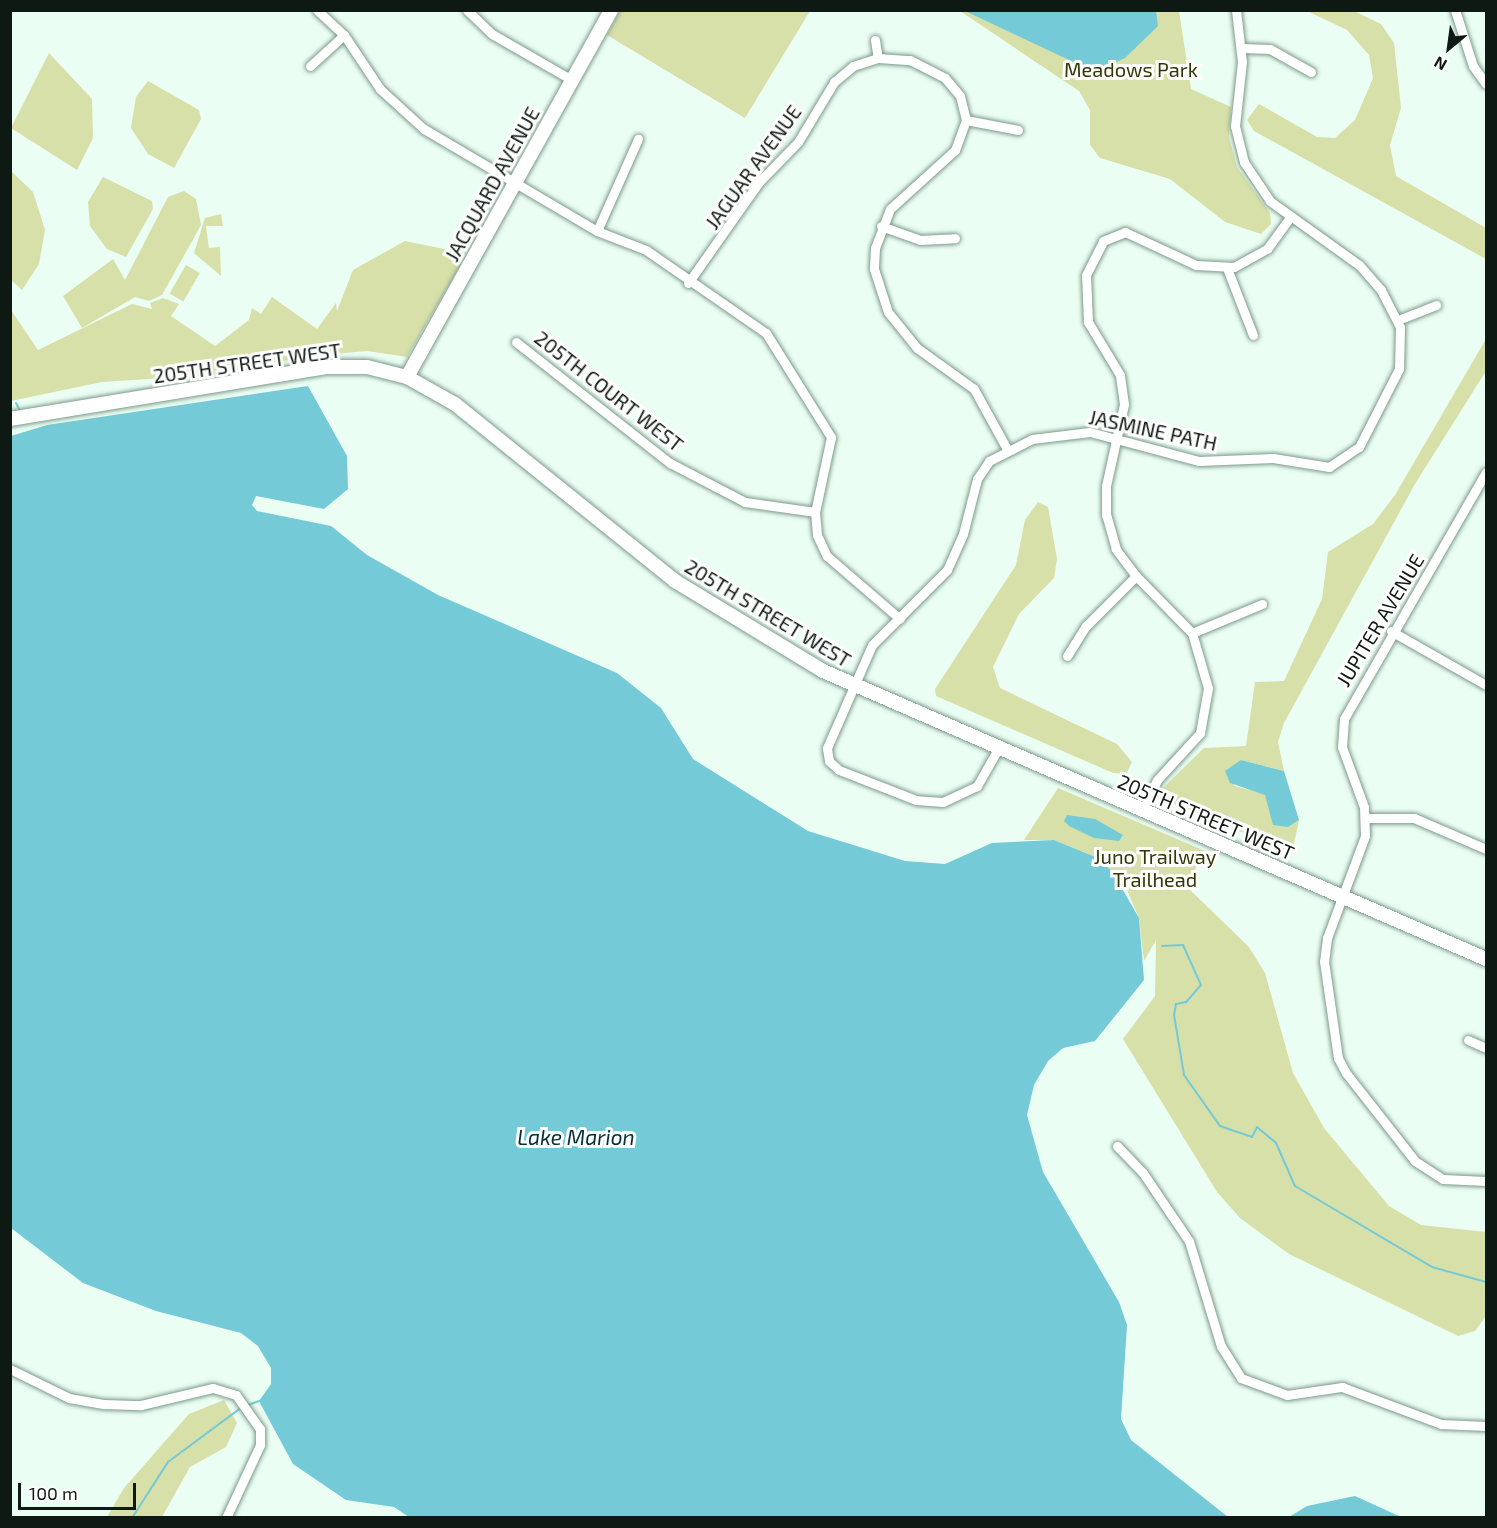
<!DOCTYPE html>
<html>
<head>
<meta charset="utf-8">
<style>
  body { margin:0 }
  #map { position:relative; width:1497px; height:1528px; overflow:hidden; background:#ebfef3; font-family:"Exo 2",sans-serif }
  div>[style] { position:absolute }
  [style*='--x'] { left:calc(var(--x)*1px); top:calc(var(--y)*1px); width:calc(var(--w)*1px); rotate:calc(var(--a)*1deg) }
  .green>* { inset:0; background:#d7e0a9; transform-origin:0 0 }
  .water>* { inset:0; background:#74cad6 }
  .stream>* { height:2px; margin:-1px; padding:0 1px; transform-origin:1px; border-radius:1px; background:#74cad6 }
  .roads { filter:drop-shadow(0 0 2px #7c9a8a) drop-shadow(0 0 2px #7c9a8a) }
  .street>* { height:9px; margin:-4.5px; padding:0 4.5px; transform-origin:4.5px; border-radius:4.5px; background:#fff }
  .secondary>* { height:14px; margin:-7px; padding:0 7px; transform-origin:7px; border-radius:7px; background:#fff }
  span { translate:-50% -50%; white-space:nowrap; text-align:center; line-height:1.15; -webkit-text-stroke:6px #fff; paint-order:stroke }
  .park-label { font-size:20px; color:#323704 }
  .street-label { font-size:20px; color:#0e1913 }
  .water-label { font-size:21px; color:#043035; font-style:italic }
  .frame { position:absolute; inset:0; border:12px solid #0e1913; pointer-events:none }
  .north { position:absolute; left:1419px; top:18px; width:60px; height:60px; -webkit-text-stroke:4px #fff; paint-order:stroke; rotate:209deg; font-size:16px; font-weight:700; line-height:24px; text-align:center; color:#0e1913 }
  .north::after { content:''; display:block; margin:auto; width:21px; height:27px; background:#0e1913; clip-path:polygon(50% 0,100% 100%,50% 72%,0 100%) }
  .scale { position:absolute; left:18px; top:1483px; width:118px; height:27px; box-sizing:border-box; border:3px solid #0e1913; border-top:0; padding-left:8px; font-size:18px; line-height:21px; white-space:nowrap; color:#0e1913; -webkit-text-stroke:4px #fff; paint-order:stroke }
</style>
</head>
<body>
<div id="map">
  <div class="green">
    <div style="clip-path:polygon(620px 11px,620px 10px,810px 11px,745px 118px,607px 35px)"></div>
    <div style="clip-path:polygon(960px 11px,1179px 11px,1191px 89px,1231px 107px,1229px 137px,1237px 167px,1270px 213px,1271px 224px,1261px 234px,1225px 222px,1170px 179px,1100px 158px,1090px 145px,1090px 110px,1079px 91px)"></div>
    <div style="clip-path:polygon(1307px 11px,1354px 11px,1381px 24px,1394px 43px,1401px 108px,1390px 145px,1396px 176px,1486px 228px,1486px 259px,1254px 131px,1247px 120px,1259px 104px,1317px 137px,1335px 138px,1355px 120px,1373px 78px,1369px 55px,1347px 30px)"></div>
    <div style="clip-path:polygon(49px 53px,92px 99px,93px 138px,77px 170px,11px 128px)"></div>
    <div style="clip-path:polygon(148px 81px,199px 110px,201px 119px,174px 168px,148px 154px,131px 128px,136px 97px)"></div>
    <div style="clip-path:polygon(11px 171px,33px 192px,45px 230px,39px 264px,22px 290px,11px 280px)"></div>
    <div style="clip-path:polygon(103px 177px,152px 201px,153px 209px,126px 257px,107px 249px,90px 226px,88px 202px)"></div>
    <div style="clip-path:polygon(184px 191px,196px 199px,201px 225px,162px 295px,149px 301px,135px 297px,82px 328px,63px 296px,113px 259px,125px 280px,168px 197px)"></div>
    <div style="clip-path:polygon(221px 214px,223px 226px,206px 226px,209px 248px,220px 247px,221px 276px,194px 253px,205px 218px)"></div>
    <div style="clip-path:polygon(405px 241px,449px 250px,461px 264px,407px 357px,367px 351px,311px 356px,211px 375px,102px 382px,11px 401px,11px 310px,38px 350px,132px 304px,152px 309px,150px 303px,163px 298px,179px 304px,171px 316px,215px 346px,249px 320px,252px 308px,261px 314px,272px 297px,317px 329px,336px 303px,337px 311px,353px 270px)"></div>
    <div style="left:186px;top:265px;width:16px;height:33px;rotate:30deg"></div>
    <div style="clip-path:polygon(1486px 339px,1486px 371px,1415px 484px,1284px 723px,1278px 742px,1284px 771px,1241px 760px,1227px 777px,1235px 786px,1265px 794px,1270px 811px,1288px 827px,1299px 820px,1292px 853px,1165px 800px,1162px 789px,1204px 748px,1246px 746px,1255px 682px,1284px 681px,1322px 599px,1328px 552px,1373px 524px,1395px 495px)"></div>
    <div style="clip-path:polygon(1038px 502px,1048px 507px,1057px 559px,1054px 578px,1019px 614px,993px 667px,1000px 688px,1117px 744px,1132px 762px,1126px 774px,1113px 773px,936px 696px,935px 689px,1016px 565px,1025px 520px)"></div>
    <div style="clip-path:polygon(1058px 788px,1205px 851px,1186px 886px,1249px 947px,1265px 973px,1293px 1073px,1324px 1128px,1389px 1206px,1421px 1225px,1486px 1232px,1486px 1316px,1475px 1331px,1458px 1336px,1289px 1254px,1240px 1218px,1217px 1192px,1123px 1039px,1155px 996px,1156px 940px,1144px 961px,1139px 918px,1127px 890px,1093px 856px,1054px 840px,1024px 840px)"></div>
    <div style="clip-path:polygon(224px 1400px,237px 1423px,226px 1447px,190px 1467px,162px 1517px,107px 1517px,124px 1488px,189px 1414px)"></div>
  </div>
  <div class="water">
    <div style="clip-path:polygon(965px 11px,1156px 11px,1158px 26px,1125px 58px,1103px 68px,1084px 67px)"></div>
    <div style="clip-path:polygon(308px 386px,347px 456px,348px 489px,324px 509px,256px 496px,252px 505px,257px 511px,331px 526px,367px 555px,438px 595px,617px 673px,661px 708px,693px 759px,808px 831px,905px 861px,945px 864px,992px 843px,1054px 840px,1093px 856px,1112px 871px,1139px 918px,1144px 980px,1095px 1041px,1063px 1048px,1048px 1061px,1034px 1085px,1027px 1115px,1043px 1172px,1119px 1302px,1127px 1325px,1121px 1419px,1131px 1440px,1228px 1517px,409px 1517px,394px 1507px,346px 1500px,293px 1464px,259px 1401px,271px 1384px,271px 1368px,258px 1346px,241px 1333px,156px 1311px,83px 1283px,11px 1228px,11px 436px,47px 425px)"></div>
    <div style="clip-path:polygon(1241px 760px,1284px 771px,1299px 820px,1288px 827px,1273px 825px,1265px 795px,1230px 783px,1225px 771px)"></div>
    <div style="clip-path:polygon(1067px 815px,1095px 819px,1123px 835px,1119px 841px,1094px 838px,1069px 826px,1064px 821px)"></div>
    <div style="clip-path:polygon(1355px 1496px,1401px 1517px,1289px 1517px,1307px 1506px)"></div>
  </div>
  <div class="stream">
    <div style="--x:16;--y:403;--w:7;--a:63"></div>
    <div style="--x:1162;--y:946;--w:21;--a:-3"></div>
    <div style="--x:1183;--y:945;--w:44;--a:65.8"></div>
    <div style="--x:1201;--y:985;--w:23;--a:131"></div>
    <div style="--x:1186;--y:1002;--w:10;--a:169"></div>
    <div style="--x:1176;--y:1004;--w:11;--a:100"></div>
    <div style="--x:1174;--y:1015;--w:61;--a:80.5"></div>
    <div style="--x:1184;--y:1075;--w:62;--a:54.8"></div>
    <div style="--x:1220;--y:1126;--w:34;--a:19"></div>
    <div style="--x:1252;--y:1137;--w:11;--a:-63"></div>
    <div style="--x:1257;--y:1127;--w:25;--a:40"></div>
    <div style="--x:1276;--y:1143;--w:47;--a:66.2"></div>
    <div style="--x:1295;--y:1186;--w:159;--a:30.6"></div>
    <div style="--x:1432;--y:1267;--w:56;--a:15.5"></div>
    <div style="--x:248;--y:1405;--w:15;--a:-20"></div>
    <div style="--x:132;--y:1518;--w:67;--a:-57.3"></div>
    <div style="--x:168;--y:1462;--w:92;--a:-36.6"></div>
  </div>
  <div class="roads">
    <div class="street">
      <div style="--x:317;--y:10;--w:37;--a:43"></div>
      <div style="--x:344;--y:35;--w:65;--a:56.3"></div>
      <div style="--x:380;--y:89;--w:59;--a:42.3"></div>
      <div style="--x:424;--y:129;--w:201;--a:30.5"></div>
      <div style="--x:597;--y:231;--w:53;--a:21.2"></div>
      <div style="--x:646;--y:250;--w:146;--a:34.7"></div>
      <div style="--x:766;--y:333;--w:123;--a:58"></div>
      <div style="--x:831;--y:437;--w:77;--a:102"></div>
      <div style="--x:815;--y:512;--w:23;--a:85"></div>
      <div style="--x:817;--y:535;--w:23;--a:65"></div>
      <div style="--x:827;--y:556;--w:96;--a:40.8"></div>
      <div style="--x:467;--y:10;--w:35;--a:44"></div>
      <div style="--x:492;--y:34;--w:92;--a:29.9"></div>
      <div style="--x:1455;--y:10;--w:59;--a:72.2"></div>
      <div style="--x:1473;--y:66;--w:22;--a:54"></div>
      <div style="--x:875;--y:40;--w:18;--a:81"></div>
      <div style="--x:1241;--y:48;--w:29;--a:2"></div>
      <div style="--x:1270;--y:49;--w:47;--a:29.3"></div>
      <div style="--x:310;--y:66;--w:46;--a:-42.4"></div>
      <div style="--x:966;--y:120;--w:53;--a:10.9"></div>
      <div style="--x:881;--y:226;--w:41;--a:19.7"></div>
      <div style="--x:920;--y:240;--w:35;--a:-3"></div>
      <div style="--x:597;--y:231;--w:101;--a:-66"></div>
      <div style="--x:1227;--y:268;--w:72;--a:68.8"></div>
      <div style="--x:688;--y:283;--w:123;--a:-54.9"></div>
      <div style="--x:759;--y:182;--w:56;--a:-45.7"></div>
      <div style="--x:798;--y:142;--w:70;--a:-59"></div>
      <div style="--x:834;--y:82;--w:25;--a:-40"></div>
      <div style="--x:853;--y:66;--w:26;--a:-18"></div>
      <div style="--x:878;--y:58;--w:32;--a:4"></div>
      <div style="--x:910;--y:60;--w:39;--a:27"></div>
      <div style="--x:945;--y:78;--w:23;--a:50"></div>
      <div style="--x:960;--y:96;--w:25;--a:76"></div>
      <div style="--x:966;--y:120;--w:32;--a:110"></div>
      <div style="--x:955;--y:150;--w:88;--a:137.8"></div>
      <div style="--x:890;--y:209;--w:42;--a:111"></div>
      <div style="--x:875;--y:248;--w:21;--a:93"></div>
      <div style="--x:874;--y:269;--w:45;--a:72"></div>
      <div style="--x:888;--y:312;--w:46;--a:51.1"></div>
      <div style="--x:917;--y:348;--w:70;--a:35.7"></div>
      <div style="--x:974;--y:389;--w:68;--a:61.2"></div>
      <div style="--x:1398;--y:320;--w:41;--a:-21.5"></div>
      <div style="--x:516;--y:342;--w:196;--a:38.2"></div>
      <div style="--x:670;--y:463;--w:85;--a:27.5"></div>
      <div style="--x:745;--y:502;--w:71;--a:8.1"></div>
      <div style="--x:1486;--y:472;--w:285;--a:119.9"></div>
      <div style="--x:1344;--y:719;--w:28;--a:94"></div>
      <div style="--x:1342;--y:747;--w:64;--a:69.9"></div>
      <div style="--x:1364;--y:807;--w:29;--a:88"></div>
      <div style="--x:1365;--y:836;--w:109;--a:110.4"></div>
      <div style="--x:1327;--y:938;--w:23;--a:97"></div>
      <div style="--x:1324;--y:961;--w:98;--a:81.8"></div>
      <div style="--x:1338;--y:1058;--w:17;--a:62"></div>
      <div style="--x:1346;--y:1073;--w:112;--a:51.9"></div>
      <div style="--x:1415;--y:1161;--w:33;--a:33"></div>
      <div style="--x:1443;--y:1179;--w:43;--a:2.7"></div>
      <div style="--x:1391;--y:631;--w:109;--a:29.6"></div>
      <div style="--x:1192;--y:633;--w:76;--a:-22.5"></div>
      <div style="--x:1067;--y:656;--w:36;--a:-58"></div>
      <div style="--x:1086;--y:626;--w:71;--a:-45"></div>
      <div style="--x:998;--y:749;--w:43;--a:119.6"></div>
      <div style="--x:977;--y:786;--w:38;--a:155"></div>
      <div style="--x:943;--y:802;--w:27;--a:-176"></div>
      <div style="--x:916;--y:800;--w:83;--a:-158.7"></div>
      <div style="--x:839;--y:770;--w:13;--a:-138"></div>
      <div style="--x:829;--y:761;--w:13;--a:-99"></div>
      <div style="--x:827;--y:748;--w:112;--a:-66.4"></div>
      <div style="--x:872;--y:645;--w:106;--a:-45"></div>
      <div style="--x:947;--y:570;--w:39;--a:-66"></div>
      <div style="--x:963;--y:534;--w:57;--a:-75.7"></div>
      <div style="--x:977;--y:479;--w:22;--a:-56"></div>
      <div style="--x:989;--y:461;--w:48;--a:-27.1"></div>
      <div style="--x:1032;--y:439;--w:58;--a:-6.9"></div>
      <div style="--x:1090;--y:432;--w:113;--a:14.9"></div>
      <div style="--x:1199;--y:461;--w:74;--a:-2.3"></div>
      <div style="--x:1273;--y:458;--w:57;--a:9.1"></div>
      <div style="--x:1329;--y:467;--w:36;--a:-34"></div>
      <div style="--x:1359;--y:447;--w:88;--a:-62.9"></div>
      <div style="--x:1399;--y:369;--w:42;--a:-88.6"></div>
      <div style="--x:1400;--y:327;--w:42;--a:-117.2"></div>
      <div style="--x:1381;--y:290;--w:33;--a:-131"></div>
      <div style="--x:1359;--y:265;--w:110;--a:-144.3"></div>
      <div style="--x:1270;--y:201;--w:47;--a:-123.7"></div>
      <div style="--x:1244;--y:162;--w:37;--a:-104"></div>
      <div style="--x:1235;--y:126;--w:64;--a:-83.8"></div>
      <div style="--x:1242;--y:62;--w:52;--a:-96.6"></div>
      <div style="--x:1142;--y:811;--w:34;--a:-64"></div>
      <div style="--x:1157;--y:780;--w:64;--a:-47.5"></div>
      <div style="--x:1200;--y:733;--w:46;--a:-79.9"></div>
      <div style="--x:1208;--y:688;--w:57;--a:-106.2"></div>
      <div style="--x:1192;--y:633;--w:80;--a:-134.5"></div>
      <div style="--x:1136;--y:576;--w:34;--a:-127"></div>
      <div style="--x:1116;--y:549;--w:35;--a:-106"></div>
      <div style="--x:1106;--y:515;--w:29;--a:-90"></div>
      <div style="--x:1106;--y:486;--w:84;--a:-77.6"></div>
      <div style="--x:1124;--y:404;--w:29;--a:-98"></div>
      <div style="--x:1120;--y:375;--w:62;--a:-121.1"></div>
      <div style="--x:1088;--y:322;--w:47;--a:-92.4"></div>
      <div style="--x:1086;--y:275;--w:38;--a:-63"></div>
      <div style="--x:1103;--y:241;--w:24;--a:-22"></div>
      <div style="--x:1125;--y:232;--w:78;--a:24.9"></div>
      <div style="--x:1196;--y:265;--w:38;--a:3"></div>
      <div style="--x:1234;--y:267;--w:38;--a:-29"></div>
      <div style="--x:1267;--y:249;--w:39;--a:-54"></div>
      <div style="--x:1366;--y:818;--w:48;--a:0"></div>
      <div style="--x:1414;--y:818;--w:78;--a:23.3"></div>
      <div style="--x:1468;--y:1040;--w:20;--a:24"></div>
      <div style="--x:1117;--y:1146;--w:37;--a:46"></div>
      <div style="--x:1143;--y:1173;--w:82;--a:55.9"></div>
      <div style="--x:1189;--y:1241;--w:110;--a:73.1"></div>
      <div style="--x:1221;--y:1346;--w:38;--a:58"></div>
      <div style="--x:1241;--y:1378;--w:49;--a:20.3"></div>
      <div style="--x:1287;--y:1395;--w:56;--a:-8.3"></div>
      <div style="--x:1342;--y:1387;--w:106;--a:20.5"></div>
      <div style="--x:1441;--y:1424;--w:45;--a:2.5"></div>
      <div style="--x:10;--y:1369;--w:66;--a:26.2"></div>
      <div style="--x:69;--y:1398;--w:36;--a:10"></div>
      <div style="--x:104;--y:1404;--w:37;--a:2"></div>
      <div style="--x:141;--y:1405;--w:74;--a:-13.3"></div>
      <div style="--x:213;--y:1388;--w:24;--a:17"></div>
      <div style="--x:236;--y:1395;--w:42;--a:54.8"></div>
      <div style="--x:260;--y:1429;--w:16;--a:90"></div>
      <div style="--x:260;--y:1445;--w:81;--a:115"></div>
    </div>
    <div class="secondary">
      <div style="--x:407;--y:377;--w:420;--a:-60.9"></div>
      <div style="--x:10;--y:419;--w:322;--a:-9.3"></div>
      <div style="--x:328;--y:367;--w:39;--a:0"></div>
      <div style="--x:367;--y:367;--w:41;--a:14"></div>
      <div style="--x:407;--y:377;--w:55;--a:29.4"></div>
      <div style="--x:455;--y:404;--w:282;--a:38.8"></div>
      <div style="--x:675;--y:581;--w:173;--a:31.3"></div>
      <div style="--x:823;--y:671;--w:723;--a:23.48"></div>
    </div>
  </div>
  <div class="park-label">
    <span style="left:1131px;top:69px">Meadows Park</span>
    <span style="left:1155px;top:868px">Juno Trailway<br>Trailhead</span>
  </div>
  <div class="street-label">
    <span style="left:753px;top:167px;rotate:-54deg">JAGUAR AVENUE</span>
    <span style="left:492px;top:184px;rotate:-61deg">JACQUARD AVENUE</span>
    <span style="left:247px;top:363px;rotate:-8deg">205TH STREET WEST</span>
    <span style="left:609px;top:391px;rotate:38deg">205TH COURT WEST</span>
    <span style="left:1153px;top:430px;rotate:12deg">JASMINE PATH</span>
    <span style="left:768px;top:613px;rotate:31deg">205TH STREET WEST</span>
    <span style="left:1380px;top:620px;rotate:-59deg">JUPITER AVENUE</span>
    <span style="left:1206px;top:817px;rotate:23deg">205TH STREET WEST</span>
  </div>
  <div class="water-label">
    <span style="left:576px;top:1137px">Lake Marion</span>
  </div>
  <div class="frame"></div>
  <div class="north">N</div>
  <div class="scale">100 m</div>
</div>
</body>
</html>
